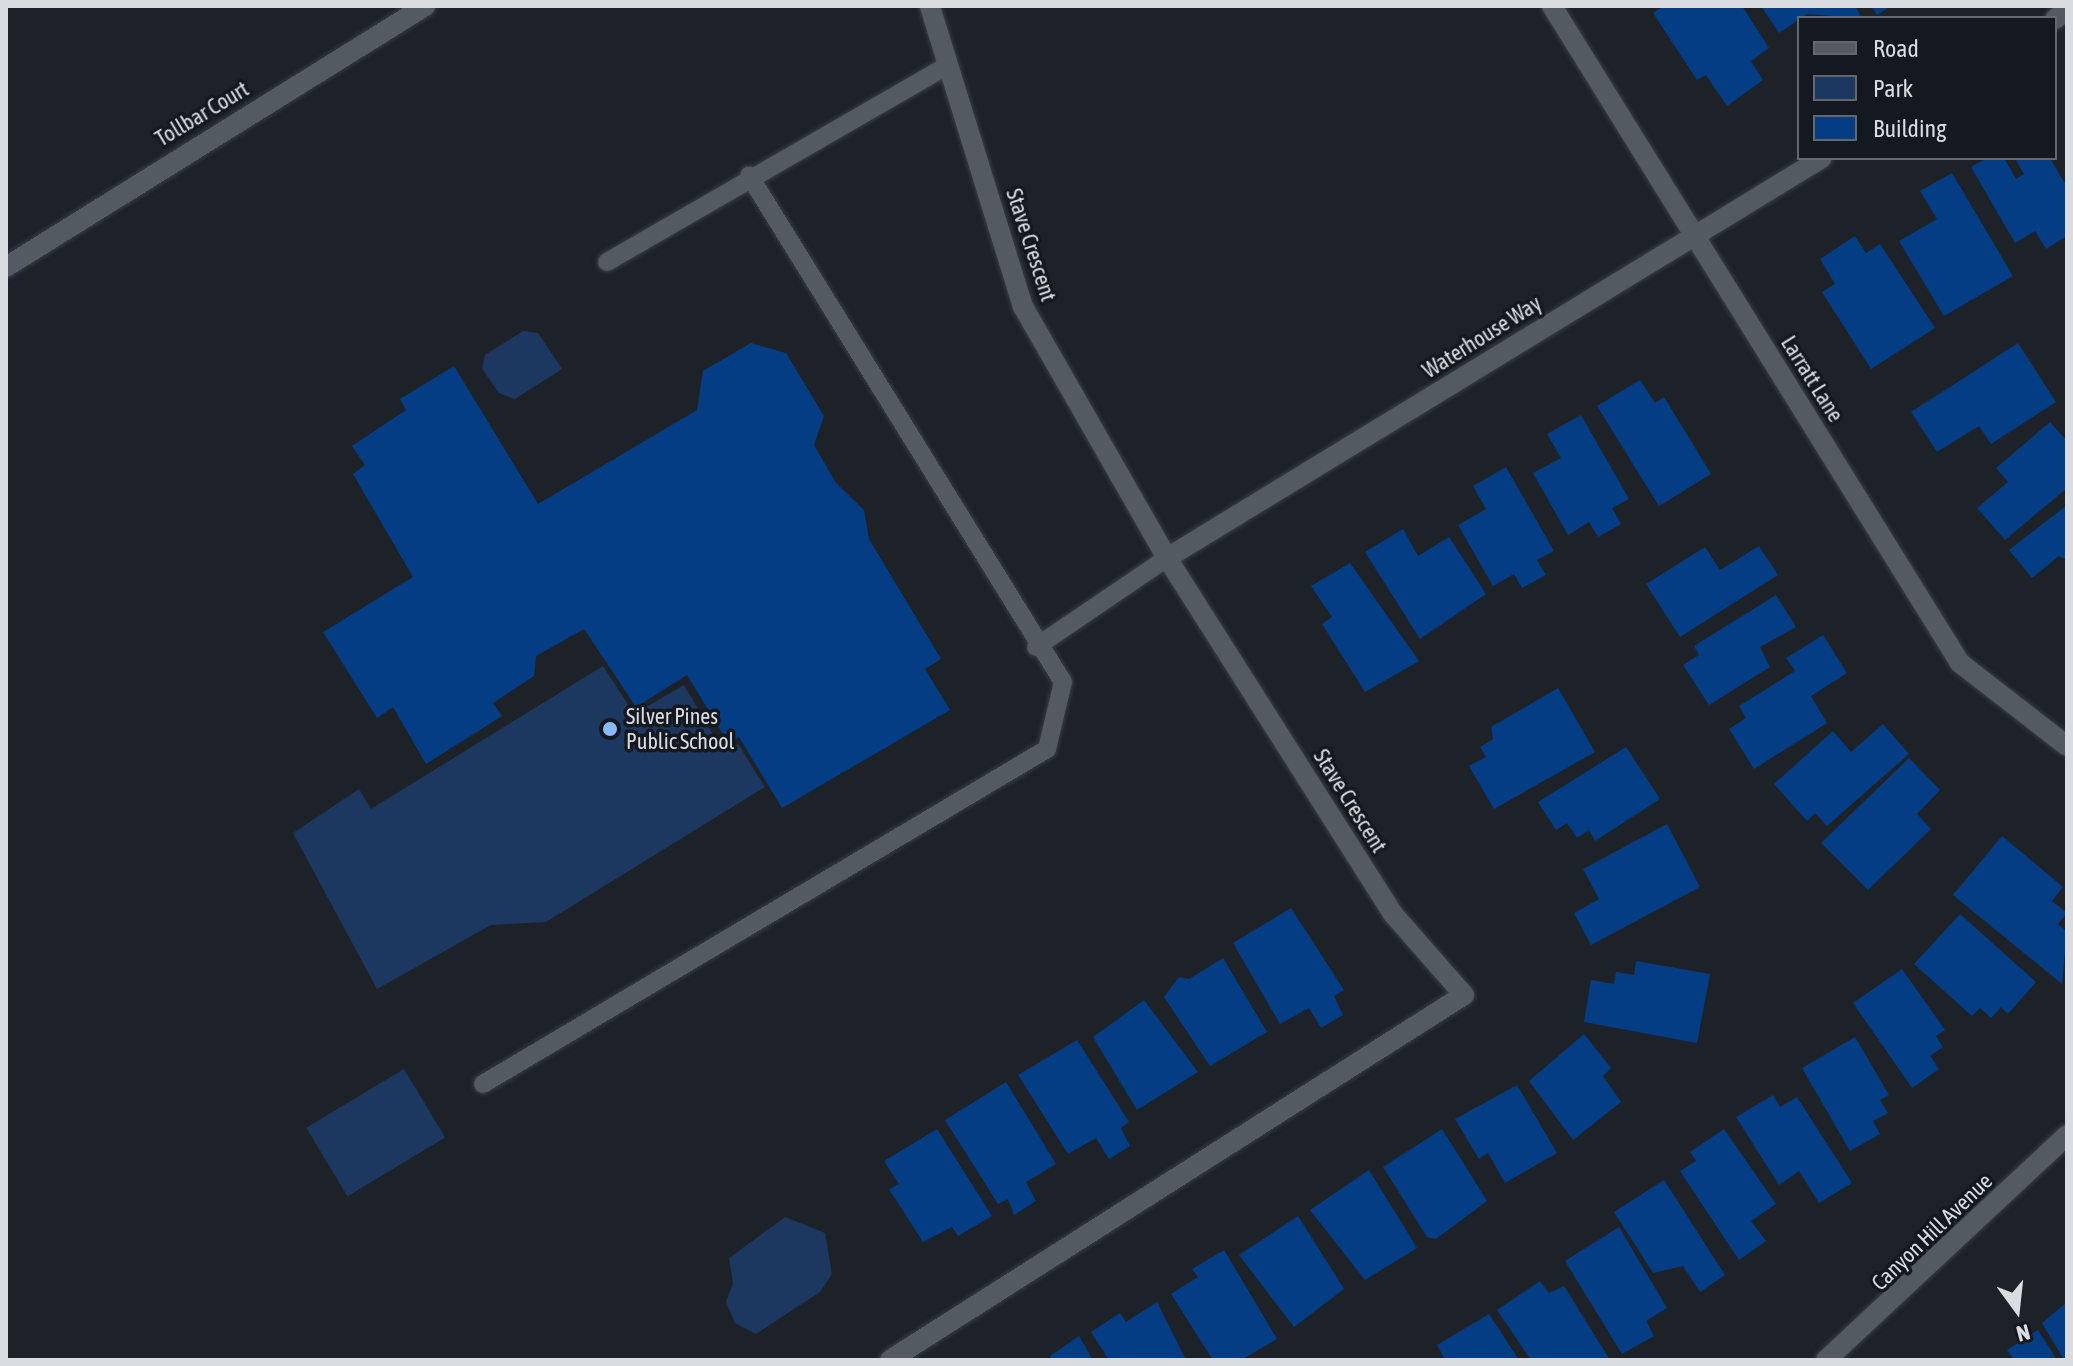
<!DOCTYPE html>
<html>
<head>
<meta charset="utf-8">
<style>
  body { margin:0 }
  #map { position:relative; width:2073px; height:1366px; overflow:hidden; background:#1d2229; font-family:"Asap Condensed",sans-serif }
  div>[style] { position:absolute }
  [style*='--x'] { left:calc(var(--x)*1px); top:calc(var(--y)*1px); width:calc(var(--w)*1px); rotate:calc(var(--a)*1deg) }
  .green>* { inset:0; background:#1c3860; transform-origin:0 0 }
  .building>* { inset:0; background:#043d83 }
  .roads { filter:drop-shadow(0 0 2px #393d43) drop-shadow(0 0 2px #393d43) }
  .lane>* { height:18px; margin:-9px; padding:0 9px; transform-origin:9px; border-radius:9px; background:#545a62 }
  .street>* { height:20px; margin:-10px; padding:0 10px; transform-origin:10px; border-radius:10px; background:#545a62 }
  .secondary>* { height:20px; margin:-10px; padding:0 10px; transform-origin:10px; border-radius:10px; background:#545a62 }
  .dots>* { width:22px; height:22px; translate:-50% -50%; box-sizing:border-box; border:4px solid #14191f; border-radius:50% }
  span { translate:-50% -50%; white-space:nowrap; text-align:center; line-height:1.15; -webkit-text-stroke:7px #14191f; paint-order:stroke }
  .street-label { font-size:22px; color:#d9dde1 }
  .poi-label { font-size:22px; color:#d9dde1 }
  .left { translate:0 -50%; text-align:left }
  .frame { position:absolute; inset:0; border:8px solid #d9dde1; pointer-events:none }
  .legend { position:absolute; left:1797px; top:16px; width:260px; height:144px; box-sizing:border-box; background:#14191f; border:2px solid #63676d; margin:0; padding:10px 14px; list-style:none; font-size:24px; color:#d9dde1 }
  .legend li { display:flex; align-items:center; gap:16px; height:40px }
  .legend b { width:40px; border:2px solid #63676d }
  .north { position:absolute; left:1977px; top:1270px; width:80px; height:80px; -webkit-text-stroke:6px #14191f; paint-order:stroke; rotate:165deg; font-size:22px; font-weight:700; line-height:32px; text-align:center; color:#d9dde1 }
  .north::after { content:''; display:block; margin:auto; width:28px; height:36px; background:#d9dde1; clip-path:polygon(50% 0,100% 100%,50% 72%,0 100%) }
</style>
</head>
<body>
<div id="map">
  <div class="green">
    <div style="clip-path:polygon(523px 331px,538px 333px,562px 369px,515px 399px,499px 393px,482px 369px,485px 355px)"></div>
    <div style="clip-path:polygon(603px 666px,634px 714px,684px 685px,723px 752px,738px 744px,765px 787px,546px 922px,491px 925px,377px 989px,293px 833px,359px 789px,371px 809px)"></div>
    <div style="left:404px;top:1069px;width:80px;height:114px;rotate:59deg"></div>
    <div style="clip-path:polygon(785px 1217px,825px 1233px,832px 1274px,820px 1292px,756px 1334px,735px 1323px,726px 1302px,733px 1283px,729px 1258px)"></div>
  </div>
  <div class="building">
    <div style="clip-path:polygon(1664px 6px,1742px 6px,1769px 48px,1751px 61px,1763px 80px,1727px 106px,1706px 75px,1697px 80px,1653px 13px)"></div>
    <div style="clip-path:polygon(1761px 6px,1855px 6px,1862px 18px,1807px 14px,1779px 33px)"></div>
    <div style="clip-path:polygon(1871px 6px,1891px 6px,1877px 15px)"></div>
    <div style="clip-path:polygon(1987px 158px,2004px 158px,2016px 179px,2024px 174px,2016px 160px,2050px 158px,2067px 187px,2067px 236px,2046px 249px,2035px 231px,2015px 243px,1971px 167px)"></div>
    <div style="clip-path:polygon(1952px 173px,2013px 276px,1944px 316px,1899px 241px,1937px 219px,1920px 191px)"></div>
    <div style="clip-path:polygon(1855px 236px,1866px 253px,1880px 244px,1935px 328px,1871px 369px,1822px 292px,1835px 284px,1820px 259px)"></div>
    <div style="clip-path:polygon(751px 343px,786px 353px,824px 416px,814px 445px,836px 483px,864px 510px,869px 539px,941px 659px,925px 669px,950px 710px,782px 808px,739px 737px,729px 744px,687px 675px,636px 707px,584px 629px,536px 656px,534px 676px,493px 703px,502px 716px,426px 764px,393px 707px,377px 718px,323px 632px,413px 577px,353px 474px,365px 465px,352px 446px,406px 410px,400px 399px,454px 366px,538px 504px,697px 410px,703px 371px)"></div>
    <div style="clip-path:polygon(2018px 343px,2056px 402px,1991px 444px,1979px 426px,1937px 452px,1911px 412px)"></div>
    <div style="clip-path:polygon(1640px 380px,1655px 403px,1664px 397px,1711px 474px,1659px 506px,1597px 406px)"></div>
    <div style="clip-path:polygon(1581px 415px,1629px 499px,1612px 508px,1621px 524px,1598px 537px,1589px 522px,1568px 535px,1533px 473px,1561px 458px,1547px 434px)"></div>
    <div style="clip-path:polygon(2050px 422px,2067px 441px,2067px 488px,2005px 540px,1977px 508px,2008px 482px,1996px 468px)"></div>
    <div style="clip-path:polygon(1506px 467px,1554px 551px,1537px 560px,1546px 575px,1522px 588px,1514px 574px,1493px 586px,1458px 525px,1486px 509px,1473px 486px)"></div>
    <div style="clip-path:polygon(2067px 505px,2067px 560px,2059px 556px,2032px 578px,2009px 550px)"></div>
    <div style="clip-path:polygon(1403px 529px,1418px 556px,1449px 537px,1486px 594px,1420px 639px,1365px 552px)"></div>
    <div style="clip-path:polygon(1759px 546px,1778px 575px,1680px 637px,1646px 584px,1705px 547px,1720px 570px)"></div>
    <div style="clip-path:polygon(1350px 563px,1419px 661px,1365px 692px,1322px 624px,1332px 617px,1311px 586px)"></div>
    <div style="clip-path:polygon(1776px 595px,1796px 627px,1760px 647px,1770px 667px,1709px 705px,1683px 665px,1699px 655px,1694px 646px)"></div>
    <div style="clip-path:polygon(1823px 635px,1847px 673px,1811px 696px,1827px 723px,1754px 769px,1729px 729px,1746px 718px,1739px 706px,1795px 671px,1786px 658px)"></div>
    <div style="clip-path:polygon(1558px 688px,1595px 752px,1494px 809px,1469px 766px,1486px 757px,1480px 747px,1493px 739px,1491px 727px)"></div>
    <div style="clip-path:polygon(1883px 724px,1909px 754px,1827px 826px,1815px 813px,1807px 821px,1774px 784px,1833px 731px,1851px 752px)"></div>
    <div style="clip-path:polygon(1626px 747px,1660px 799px,1595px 841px,1589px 830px,1577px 838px,1567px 823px,1556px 830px,1538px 802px)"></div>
    <div style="clip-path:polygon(1909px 758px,1940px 790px,1917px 814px,1931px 829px,1868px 890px,1821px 843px)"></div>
    <div style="clip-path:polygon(1667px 824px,1700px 887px,1591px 945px,1574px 913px,1599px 899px,1583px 869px)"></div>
    <div style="clip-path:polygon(2002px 836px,2063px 887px,2052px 901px,2067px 913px,2058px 924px,2067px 932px,2062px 984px,1953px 895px)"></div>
    <div style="clip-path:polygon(1291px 908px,1344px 990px,1334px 996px,1343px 1015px,1321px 1028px,1309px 1008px,1280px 1024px,1233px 943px)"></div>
    <div style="clip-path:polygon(1960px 914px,2036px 982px,2008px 1014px,2001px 1007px,1991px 1018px,1980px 1008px,1972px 1016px,1914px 964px)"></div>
    <div style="clip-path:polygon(1223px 958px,1267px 1032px,1210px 1066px,1164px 997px,1179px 977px,1189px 979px)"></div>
    <div style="clip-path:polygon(1636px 961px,1710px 974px,1697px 1043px,1584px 1022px,1591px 980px,1614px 984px,1616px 972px,1634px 975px)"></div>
    <div style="clip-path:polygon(1902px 969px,1945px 1030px,1936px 1036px,1943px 1047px,1930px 1056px,1939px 1069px,1912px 1088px,1853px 1003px)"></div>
    <div style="clip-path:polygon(1144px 1000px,1198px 1072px,1137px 1110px,1093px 1037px)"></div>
    <div style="clip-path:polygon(1584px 1034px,1611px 1068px,1603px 1076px,1621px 1102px,1573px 1140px,1529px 1081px)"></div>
    <div style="clip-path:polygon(1855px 1037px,1889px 1095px,1880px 1100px,1888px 1113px,1873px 1121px,1880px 1134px,1850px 1151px,1802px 1068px)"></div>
    <div style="clip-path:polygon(1077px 1040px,1129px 1122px,1121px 1128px,1130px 1146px,1109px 1159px,1096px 1138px,1068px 1154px,1018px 1075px)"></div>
    <div style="clip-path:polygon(1006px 1082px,1056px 1164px,1026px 1182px,1036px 1201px,1014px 1215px,1008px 1199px,998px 1204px,945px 1120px)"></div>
    <div style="clip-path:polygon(1517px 1085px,1557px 1153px,1505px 1183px,1488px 1153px,1479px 1159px,1455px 1119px)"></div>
    <div style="clip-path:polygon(1773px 1095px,1780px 1107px,1797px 1097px,1852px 1183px,1819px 1203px,1799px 1171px,1779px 1185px,1736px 1117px)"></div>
    <div style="clip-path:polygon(937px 1129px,992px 1216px,958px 1236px,952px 1227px,923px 1242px,889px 1189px,899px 1184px,884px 1161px)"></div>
    <div style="clip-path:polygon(1442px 1129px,1487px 1201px,1436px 1239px,1427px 1237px,1383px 1167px)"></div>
    <div style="clip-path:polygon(1724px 1129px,1776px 1204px,1751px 1221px,1766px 1241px,1739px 1260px,1680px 1171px,1696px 1161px,1690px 1152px)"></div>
    <div style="clip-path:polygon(1369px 1170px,1417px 1248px,1365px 1280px,1310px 1210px)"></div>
    <div style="clip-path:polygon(1664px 1180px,1725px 1275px,1700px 1292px,1683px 1266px,1653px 1273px,1614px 1212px)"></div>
    <div style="clip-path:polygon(1298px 1216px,1344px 1289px,1294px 1327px,1239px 1255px)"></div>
    <div style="clip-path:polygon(1619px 1227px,1667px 1308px,1646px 1321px,1654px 1336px,1622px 1354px,1565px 1261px)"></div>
    <div style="clip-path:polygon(1224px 1250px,1277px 1339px,1241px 1360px,1213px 1360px,1171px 1294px,1198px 1277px,1192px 1269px)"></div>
    <div style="clip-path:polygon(1540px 1281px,1549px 1293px,1564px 1286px,1610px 1360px,1531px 1360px,1497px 1310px)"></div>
    <div style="clip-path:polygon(1157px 1302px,1186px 1360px,1109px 1360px,1091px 1332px,1120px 1313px,1126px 1322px)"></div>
    <div style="clip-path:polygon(2067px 1302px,2067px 1360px,2064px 1360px,2042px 1323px)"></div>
    <div style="clip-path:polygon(1489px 1314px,1519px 1360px,1445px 1360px,1437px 1345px)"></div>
    <div style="clip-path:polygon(2038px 1330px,2057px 1360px,2014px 1360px,2007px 1350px)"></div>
    <div style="clip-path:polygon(1079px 1336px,1093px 1360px,1052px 1360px,1050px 1356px)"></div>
  </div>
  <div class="roads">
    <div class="lane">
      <div style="--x:607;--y:262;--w:394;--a:-30"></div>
      <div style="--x:1036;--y:647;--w:158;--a:-34.2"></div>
      <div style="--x:483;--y:1084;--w:656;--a:-30.71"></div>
      <div style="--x:1047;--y:749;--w:69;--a:-76.6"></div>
      <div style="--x:1063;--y:682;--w:596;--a:-121.77"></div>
    </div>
    <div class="street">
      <div style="--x:1552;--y:6;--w:773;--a:58.16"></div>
      <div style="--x:1960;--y:663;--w:135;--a:37.8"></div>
      <div style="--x:2055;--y:19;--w:15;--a:-37"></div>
      <div style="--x:6;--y:267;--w:494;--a:-31.9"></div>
      <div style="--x:1167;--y:558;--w:767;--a:-31.41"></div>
      <div style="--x:890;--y:1360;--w:680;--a:-32.45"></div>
      <div style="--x:1464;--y:995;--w:108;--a:-131.2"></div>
      <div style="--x:1393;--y:914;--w:422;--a:-122.4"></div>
      <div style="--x:1167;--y:558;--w:289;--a:-119.8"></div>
      <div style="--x:1023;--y:307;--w:315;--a:-107.2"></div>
    </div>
    <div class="secondary">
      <div style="--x:1826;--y:1360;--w:330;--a:-43"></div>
    </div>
  </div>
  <div class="dots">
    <div style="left:610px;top:729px;background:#8bbafc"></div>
  </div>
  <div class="street-label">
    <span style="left:202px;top:114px;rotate:-31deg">Tollbar Court</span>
    <span style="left:1031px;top:245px;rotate:72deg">Stave Crescent</span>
    <span style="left:1482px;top:337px;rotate:-32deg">Waterhouse Way</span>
    <span style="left:1812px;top:379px;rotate:58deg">Larratt Lane</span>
    <span style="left:1350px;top:801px;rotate:58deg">Stave Crescent</span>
    <span style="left:1932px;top:1232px;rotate:-44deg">Canyon Hill Avenue</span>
  </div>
  <div class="poi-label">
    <span class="left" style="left:626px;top:729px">Silver Pines<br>Public School</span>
  </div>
  <div class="frame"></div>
  <ul class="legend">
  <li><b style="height:10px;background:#545a62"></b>Road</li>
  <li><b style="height:22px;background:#1c3860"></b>Park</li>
  <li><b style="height:22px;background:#043d83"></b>Building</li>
  </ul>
  <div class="north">N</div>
</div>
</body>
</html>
